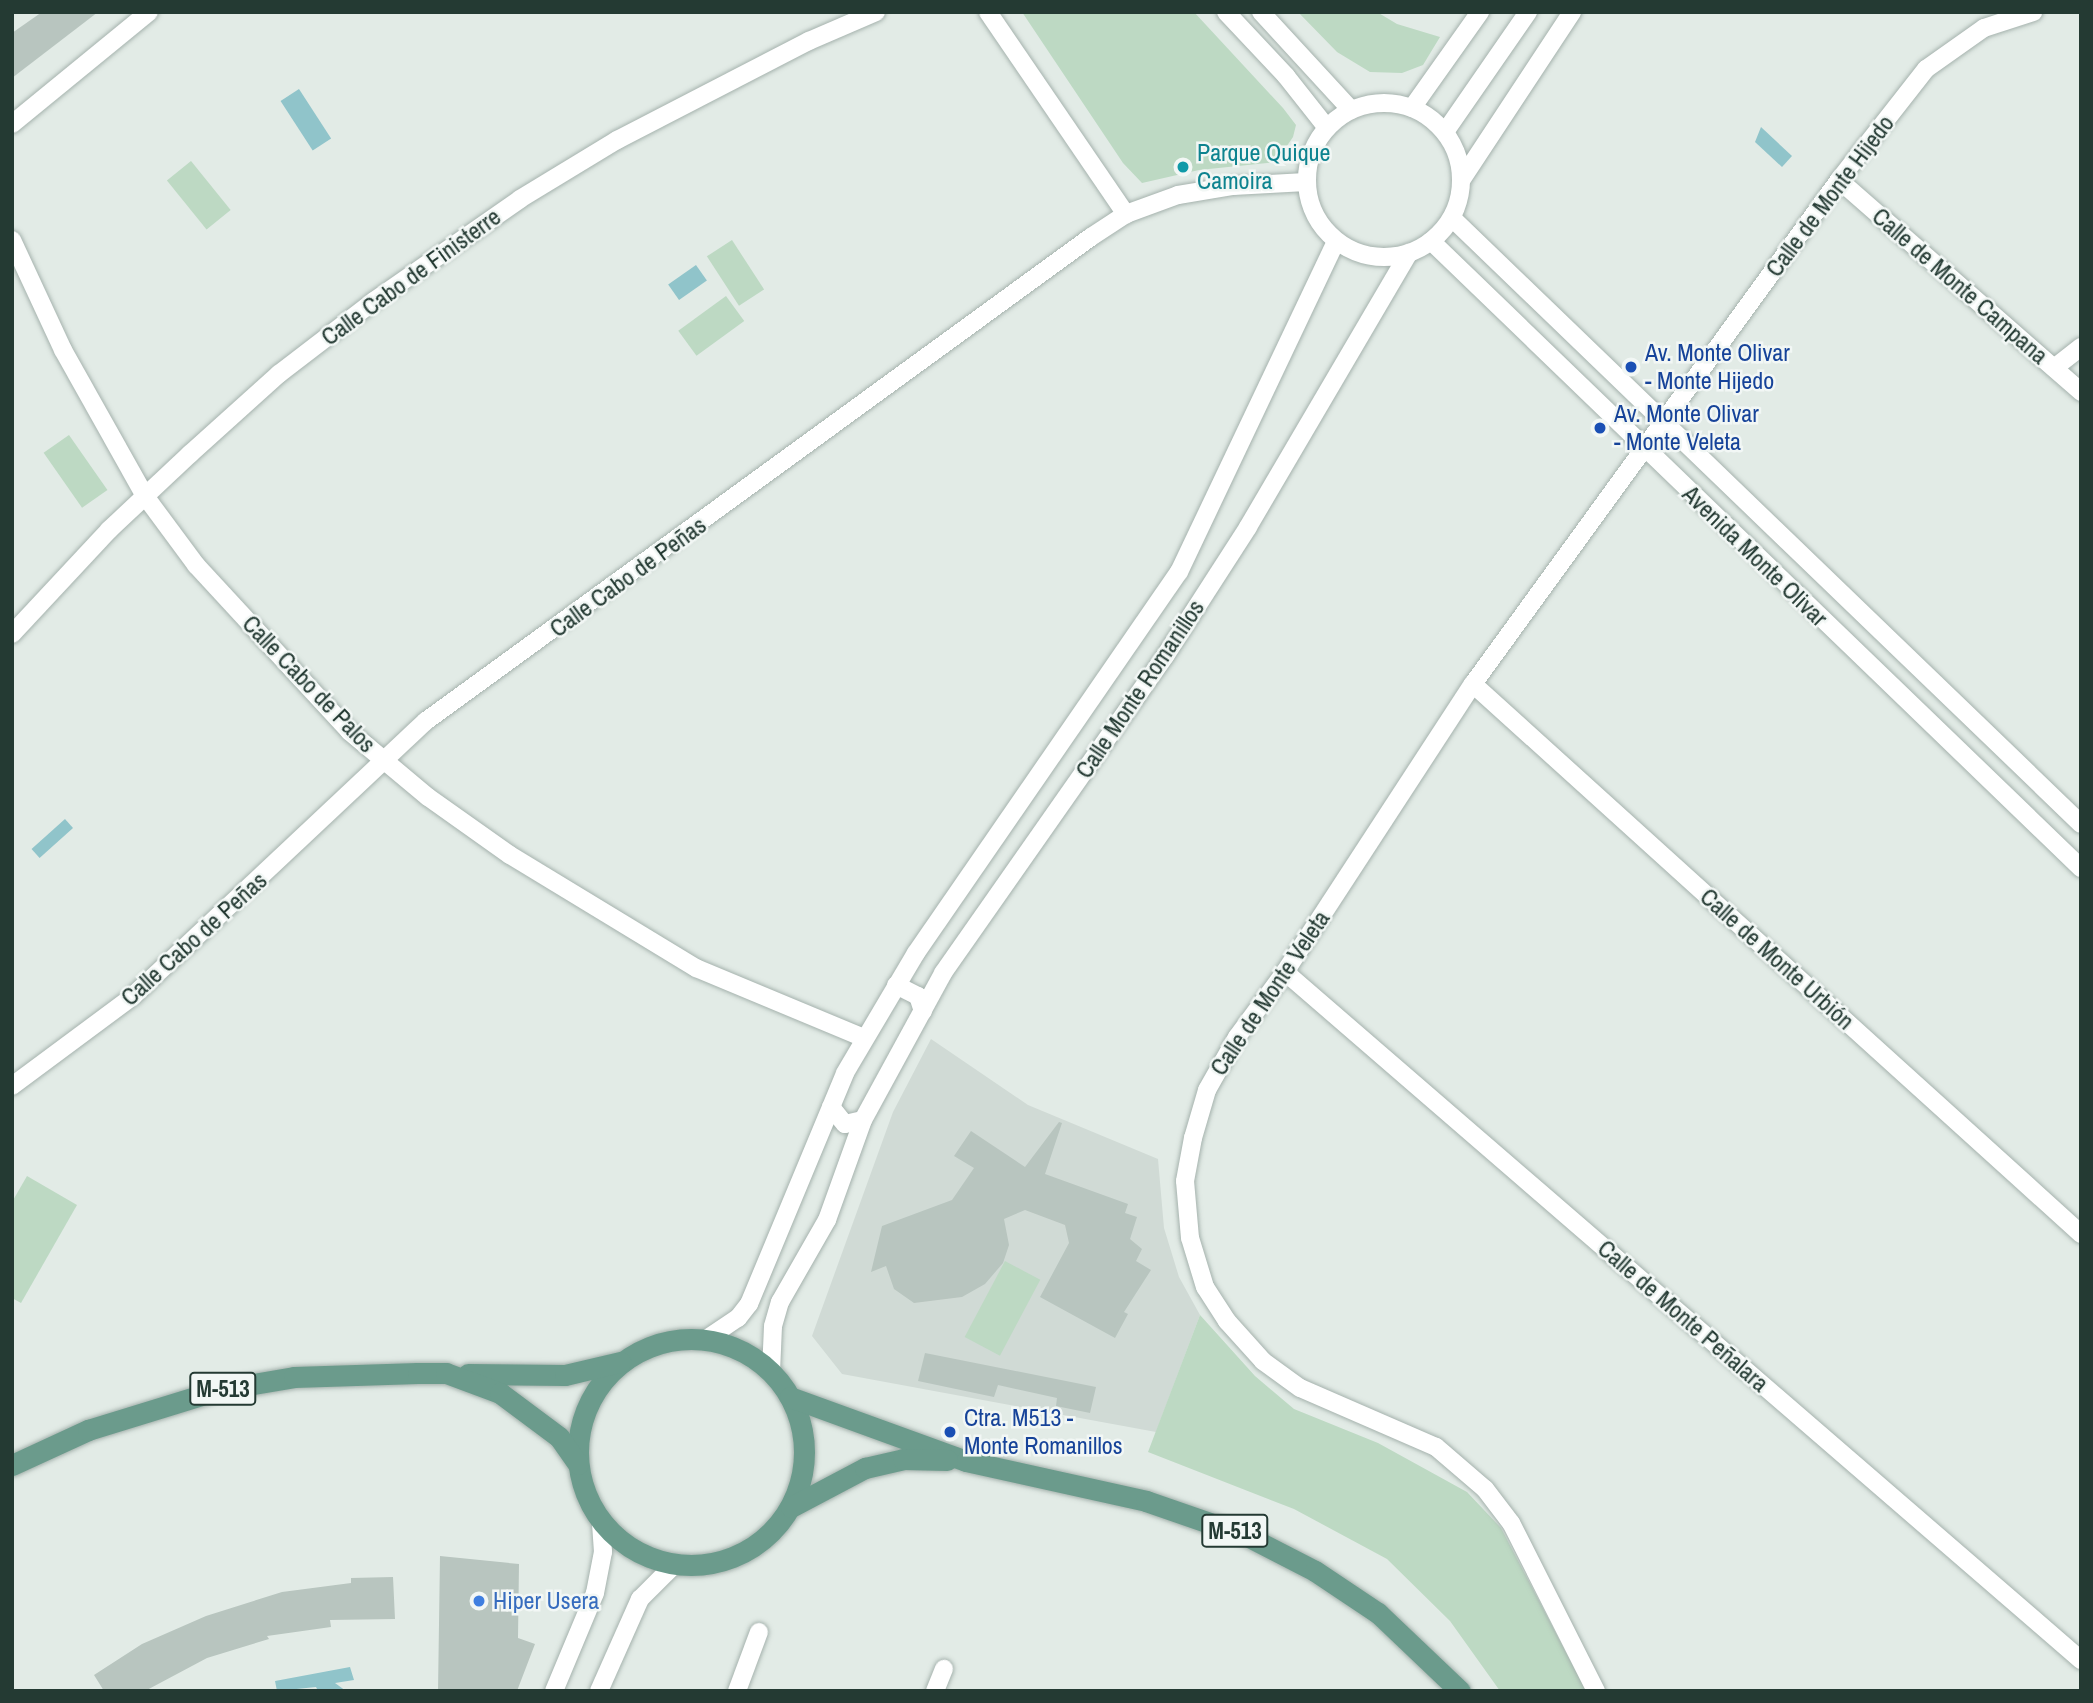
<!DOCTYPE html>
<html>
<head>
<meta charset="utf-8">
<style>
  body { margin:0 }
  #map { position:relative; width:2093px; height:1703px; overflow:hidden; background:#e2ebe6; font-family:"Archivo Narrow",sans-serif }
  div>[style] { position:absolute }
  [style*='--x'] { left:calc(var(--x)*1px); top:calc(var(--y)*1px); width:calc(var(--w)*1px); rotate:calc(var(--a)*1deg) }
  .built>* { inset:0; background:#d0dad5 }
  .green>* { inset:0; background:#bdd9c3; transform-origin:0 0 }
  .water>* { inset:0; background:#90c4ca; transform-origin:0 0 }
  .building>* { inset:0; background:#b8c5bf }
  .roads { filter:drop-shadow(0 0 2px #a5b2ad) drop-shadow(0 0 2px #a5b2ad) }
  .street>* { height:18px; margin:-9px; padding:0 9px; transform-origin:9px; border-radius:9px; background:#fff }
  .street>.ring { margin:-9px; padding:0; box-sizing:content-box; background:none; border:18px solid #fff; border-radius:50% }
  .primary>* { height:21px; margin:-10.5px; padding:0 10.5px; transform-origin:10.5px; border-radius:10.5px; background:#6b9b8c }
  .primary>.ring { margin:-10.5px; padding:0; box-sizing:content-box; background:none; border:21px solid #6b9b8c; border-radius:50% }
  .dots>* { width:19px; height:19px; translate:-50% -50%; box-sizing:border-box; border:4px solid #f2f7f5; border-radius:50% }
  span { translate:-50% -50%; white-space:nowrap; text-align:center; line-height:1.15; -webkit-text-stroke:5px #f2f7f5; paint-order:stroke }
  .shield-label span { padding:2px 5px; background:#f2f7f5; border:2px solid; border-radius:5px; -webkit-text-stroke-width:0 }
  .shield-label { font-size:23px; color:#243a33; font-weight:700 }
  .culture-label { font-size:24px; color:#0d838f }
  .left { translate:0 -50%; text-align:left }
  .street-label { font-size:24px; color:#243a33 }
  .transit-label { font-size:24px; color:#164399 }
  .shop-label { font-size:24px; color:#366cbe }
  .frame { position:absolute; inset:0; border:14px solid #243a33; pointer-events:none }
</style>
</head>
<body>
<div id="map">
  <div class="built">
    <div style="clip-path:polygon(931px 1039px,1028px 1105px,1158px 1159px,1164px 1228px,1179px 1277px,1200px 1315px,1156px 1432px,842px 1374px,812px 1336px,893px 1112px)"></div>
  </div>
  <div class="green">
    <div style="clip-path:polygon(1022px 12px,1194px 12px,1283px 108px,1296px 125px,1293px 137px,1276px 162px,1199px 170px,1142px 183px,1123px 163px)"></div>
    <div style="clip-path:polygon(1298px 12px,1377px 12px,1397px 24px,1440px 37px,1423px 65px,1402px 73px,1370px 72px,1337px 52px)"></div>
    <div style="left:191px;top:161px;width:63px;height:31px;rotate:51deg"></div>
    <div style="left:732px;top:240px;width:59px;height:30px;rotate:57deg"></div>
    <div style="left:726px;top:296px;width:31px;height:59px;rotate:54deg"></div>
    <div style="left:69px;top:435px;width:67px;height:31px;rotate:55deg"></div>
    <div style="clip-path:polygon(27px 1176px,77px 1205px,21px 1303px,12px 1298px,12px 1202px)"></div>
    <div style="left:1005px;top:1261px;width:40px;height:86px;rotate:28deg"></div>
    <div style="clip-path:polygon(1200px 1315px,1255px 1376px,1294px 1409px,1378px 1443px,1467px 1492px,1501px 1528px,1586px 1691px,1500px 1691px,1450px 1621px,1387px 1559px,1294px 1509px,1148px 1452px)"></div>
  </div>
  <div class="water">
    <div style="left:299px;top:89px;width:59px;height:22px;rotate:57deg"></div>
    <div style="clip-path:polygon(1761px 127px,1792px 156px,1782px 167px,1755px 142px)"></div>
    <div style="left:696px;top:265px;width:19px;height:34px;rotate:55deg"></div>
    <div style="left:65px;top:819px;width:12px;height:45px;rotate:48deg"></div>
    <div style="clip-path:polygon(350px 1667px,354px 1680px,335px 1683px,346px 1691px,318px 1691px,316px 1687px,277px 1691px,275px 1681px)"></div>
  </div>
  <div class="building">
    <div style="clip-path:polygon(42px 12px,98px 12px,12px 78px,12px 33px)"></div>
    <div style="clip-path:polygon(1059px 1122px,1062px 1123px,1045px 1174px,1128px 1204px,1125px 1213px,1137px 1217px,1130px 1239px,1142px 1249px,1136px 1261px,1151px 1270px,1124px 1312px,1128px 1314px,1115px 1338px,1040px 1297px,1069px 1243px,1065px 1225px,1025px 1210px,1004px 1219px,1009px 1245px,1003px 1263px,985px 1284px,962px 1297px,914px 1303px,894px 1289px,886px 1266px,871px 1272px,882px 1226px,952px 1200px,974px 1168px,954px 1156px,971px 1131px,1025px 1167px)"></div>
    <div style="clip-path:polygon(925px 1353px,1096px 1387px,1090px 1413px,1056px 1406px,1057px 1398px,998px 1385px,994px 1397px,918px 1381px)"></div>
    <div style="clip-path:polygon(440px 1556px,519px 1564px,518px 1638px,535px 1644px,517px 1691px,438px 1691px)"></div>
    <div style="clip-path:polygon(393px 1577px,395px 1619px,330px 1620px,331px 1627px,267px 1636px,269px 1639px,207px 1658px,145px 1691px,104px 1691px,94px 1675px,142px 1644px,206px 1616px,282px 1592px,351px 1583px,351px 1578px)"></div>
  </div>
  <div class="roads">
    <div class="street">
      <div style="--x:988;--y:12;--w:245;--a:55.7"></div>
      <div style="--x:1226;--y:12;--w:88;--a:46.8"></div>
      <div style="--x:1286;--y:76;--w:66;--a:51.7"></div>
      <div style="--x:1261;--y:12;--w:133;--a:47.4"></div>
      <div class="ring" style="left:1307px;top:103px;width:136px;height:136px"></div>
      <div style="--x:1412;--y:108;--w:118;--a:-54.7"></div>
      <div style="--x:12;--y:124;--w:177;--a:-39.3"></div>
      <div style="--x:1445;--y:132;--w:146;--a:-55.3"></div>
      <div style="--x:1462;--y:179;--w:200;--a:-56.6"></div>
      <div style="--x:1839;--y:180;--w:322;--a:41.2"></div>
      <div style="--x:1452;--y:218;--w:873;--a:43.93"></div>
      <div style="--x:12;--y:240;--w:121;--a:65.1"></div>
      <div style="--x:63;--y:350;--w:167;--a:60.7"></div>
      <div style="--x:145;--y:496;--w:86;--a:53.5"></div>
      <div style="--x:196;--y:565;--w:226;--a:47.3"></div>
      <div style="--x:349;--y:731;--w:103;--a:39.9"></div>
      <div style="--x:428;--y:797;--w:100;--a:35.3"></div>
      <div style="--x:510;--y:855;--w:218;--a:31.3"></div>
      <div style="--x:696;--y:968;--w:182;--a:22.6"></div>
      <div style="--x:1431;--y:241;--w:903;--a:43.97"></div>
      <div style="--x:2054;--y:368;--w:34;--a:-38"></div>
      <div style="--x:12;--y:634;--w:142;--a:-47"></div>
      <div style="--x:109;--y:530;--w:111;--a:-43.2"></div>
      <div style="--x:190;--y:454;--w:120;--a:-42"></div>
      <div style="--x:279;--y:374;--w:120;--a:-37.5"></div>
      <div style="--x:374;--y:301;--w:178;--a:-34.9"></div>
      <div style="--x:520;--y:199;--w:114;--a:-31.3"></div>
      <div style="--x:617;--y:140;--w:216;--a:-27.3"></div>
      <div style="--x:809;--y:41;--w:73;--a:-23.4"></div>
      <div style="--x:1473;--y:684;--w:820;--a:42.13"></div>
      <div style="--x:1285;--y:972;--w:1052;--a:40.84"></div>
      <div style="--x:896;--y:985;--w:25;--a:27"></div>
      <div style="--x:918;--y:996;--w:16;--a:72"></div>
      <div style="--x:12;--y:1086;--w:151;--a:-36.6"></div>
      <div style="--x:133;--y:996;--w:402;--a:-43.2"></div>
      <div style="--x:426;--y:721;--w:822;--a:-36.05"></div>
      <div style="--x:1091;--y:237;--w:42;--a:-33.3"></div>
      <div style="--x:1126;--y:214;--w:55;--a:-20.1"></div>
      <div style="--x:1178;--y:195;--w:56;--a:-9.3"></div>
      <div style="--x:1233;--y:186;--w:73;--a:-3.1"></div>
      <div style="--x:831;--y:1107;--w:22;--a:51"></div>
      <div style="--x:845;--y:1124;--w:18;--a:-13"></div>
      <div style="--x:705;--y:1340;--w:40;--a:-34"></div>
      <div style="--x:738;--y:1318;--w:18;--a:-52"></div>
      <div style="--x:749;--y:1304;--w:250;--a:-67.4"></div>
      <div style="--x:845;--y:1073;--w:139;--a:-59.4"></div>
      <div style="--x:916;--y:953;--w:463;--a:-55.4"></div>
      <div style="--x:1179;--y:572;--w:366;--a:-64.6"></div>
      <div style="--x:771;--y:1372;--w:46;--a:-87.5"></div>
      <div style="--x:773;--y:1326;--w:25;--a:-74"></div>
      <div style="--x:780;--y:1302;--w:95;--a:-60.2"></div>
      <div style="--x:827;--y:1220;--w:106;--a:-70.2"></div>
      <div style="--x:863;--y:1120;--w:167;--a:-61.4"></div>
      <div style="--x:943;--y:973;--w:387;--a:-55"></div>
      <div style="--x:1165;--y:656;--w:153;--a:-57.2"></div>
      <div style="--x:1248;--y:527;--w:318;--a:-59.6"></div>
      <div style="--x:554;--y:1691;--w:106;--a:-67.3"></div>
      <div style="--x:595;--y:1593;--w:42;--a:-79"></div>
      <div style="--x:603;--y:1552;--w:31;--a:-94"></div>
      <div style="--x:599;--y:1691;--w:101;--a:-66"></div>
      <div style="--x:640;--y:1599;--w:49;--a:-45"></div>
      <div style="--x:737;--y:1691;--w:63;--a:-69.6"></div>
      <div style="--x:935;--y:1691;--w:24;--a:-68"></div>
      <div style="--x:1596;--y:1691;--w:188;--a:-116.8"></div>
      <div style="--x:1511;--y:1523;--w:43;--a:-127.4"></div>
      <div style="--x:1485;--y:1489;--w:65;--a:-139.4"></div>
      <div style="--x:1436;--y:1447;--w:148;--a:-156.5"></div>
      <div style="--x:1300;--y:1388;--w:46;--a:-143.9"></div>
      <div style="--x:1263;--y:1361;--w:54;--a:-132"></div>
      <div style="--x:1227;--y:1321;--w:40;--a:-122.9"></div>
      <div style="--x:1205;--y:1287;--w:51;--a:-107"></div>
      <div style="--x:1190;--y:1238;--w:57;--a:-95"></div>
      <div style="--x:1185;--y:1181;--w:44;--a:-79.5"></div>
      <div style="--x:1193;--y:1138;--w:50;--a:-73.7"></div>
      <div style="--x:1207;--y:1090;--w:61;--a:-60.5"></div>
      <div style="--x:1237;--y:1037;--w:81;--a:-53.6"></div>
      <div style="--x:1285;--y:972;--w:344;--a:-56.9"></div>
      <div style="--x:1473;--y:684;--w:623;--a:-54.01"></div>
      <div style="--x:1839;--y:180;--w:141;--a:-51.9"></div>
      <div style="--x:1926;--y:69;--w:71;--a:-35.3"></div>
      <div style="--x:1984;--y:28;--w:52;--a:-18.1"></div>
    </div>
    <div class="primary">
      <div class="ring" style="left:578px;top:1339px;width:205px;height:205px"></div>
      <div style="--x:468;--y:1374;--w:97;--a:0.6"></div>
      <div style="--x:565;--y:1375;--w:57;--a:-13.3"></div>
      <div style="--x:790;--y:1397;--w:187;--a:20"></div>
      <div style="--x:966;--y:1461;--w:184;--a:12.5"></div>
      <div style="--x:1146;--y:1501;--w:107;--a:19.1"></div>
      <div style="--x:1247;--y:1536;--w:76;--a:27.2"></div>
      <div style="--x:1315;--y:1571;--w:76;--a:33.7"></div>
      <div style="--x:1378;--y:1613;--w:113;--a:43.6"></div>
      <div style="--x:12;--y:1465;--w:84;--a:-24.7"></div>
      <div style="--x:88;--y:1430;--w:136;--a:-17.1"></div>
      <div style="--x:218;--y:1390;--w:77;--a:-9.7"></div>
      <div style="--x:294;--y:1377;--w:124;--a:-1.8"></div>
      <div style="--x:418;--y:1373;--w:28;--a:0"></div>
      <div style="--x:446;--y:1373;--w:58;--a:20.3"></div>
      <div style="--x:500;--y:1393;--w:74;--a:36.7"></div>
      <div style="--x:559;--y:1437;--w:33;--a:55"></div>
      <div style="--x:791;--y:1507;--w:84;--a:-27.8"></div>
      <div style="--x:865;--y:1468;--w:39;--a:-13"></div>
      <div style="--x:903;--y:1459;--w:44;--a:1.3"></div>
    </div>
  </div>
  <div class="dots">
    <div style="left:1183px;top:167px;background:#0f9aa8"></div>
    <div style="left:1631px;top:367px;background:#1a4fb4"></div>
    <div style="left:1600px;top:428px;background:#1a4fb4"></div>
    <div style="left:950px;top:1432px;background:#1a4fb4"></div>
    <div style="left:479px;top:1601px;background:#3f7fe0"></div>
  </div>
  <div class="shield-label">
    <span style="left:223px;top:1389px">M-513</span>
    <span style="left:1235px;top:1531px">M-513</span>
  </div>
  <div class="culture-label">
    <span class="left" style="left:1197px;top:167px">Parque Quique<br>Camoira</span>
  </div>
  <div class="street-label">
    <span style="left:1830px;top:196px;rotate:-53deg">Calle de Monte Hijedo</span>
    <span style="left:411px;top:277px;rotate:-36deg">Calle Cabo de Finisterre</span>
    <span style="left:1960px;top:286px;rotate:41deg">Calle de Monte Campana</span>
    <span style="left:1755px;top:556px;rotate:44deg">Avenida Monte Olivar</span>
    <span style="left:628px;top:577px;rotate:-36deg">Calle Cabo de Peñas</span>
    <span style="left:309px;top:684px;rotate:46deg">Calle Cabo de Palos</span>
    <span style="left:1140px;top:689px;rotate:-56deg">Calle Monte Romanillos</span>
    <span style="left:194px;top:939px;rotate:-42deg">Calle Cabo de Peñas</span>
    <span style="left:1777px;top:959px;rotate:42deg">Calle de Monte Urbión</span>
    <span style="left:1270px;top:993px;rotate:-56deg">Calle de Monte Veleta</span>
    <span style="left:1683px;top:1316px;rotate:41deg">Calle de Monte Peñalara</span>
  </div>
  <div class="transit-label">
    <span class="left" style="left:1645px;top:367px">Av. Monte Olivar<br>- Monte Hijedo</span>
    <span class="left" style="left:1614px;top:428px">Av. Monte Olivar<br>- Monte Veleta</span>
    <span class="left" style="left:964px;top:1432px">Ctra. M513 -<br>Monte Romanillos</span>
  </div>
  <div class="shop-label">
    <span class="left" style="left:493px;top:1601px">Hiper Usera</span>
  </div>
  <div class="frame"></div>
</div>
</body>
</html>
